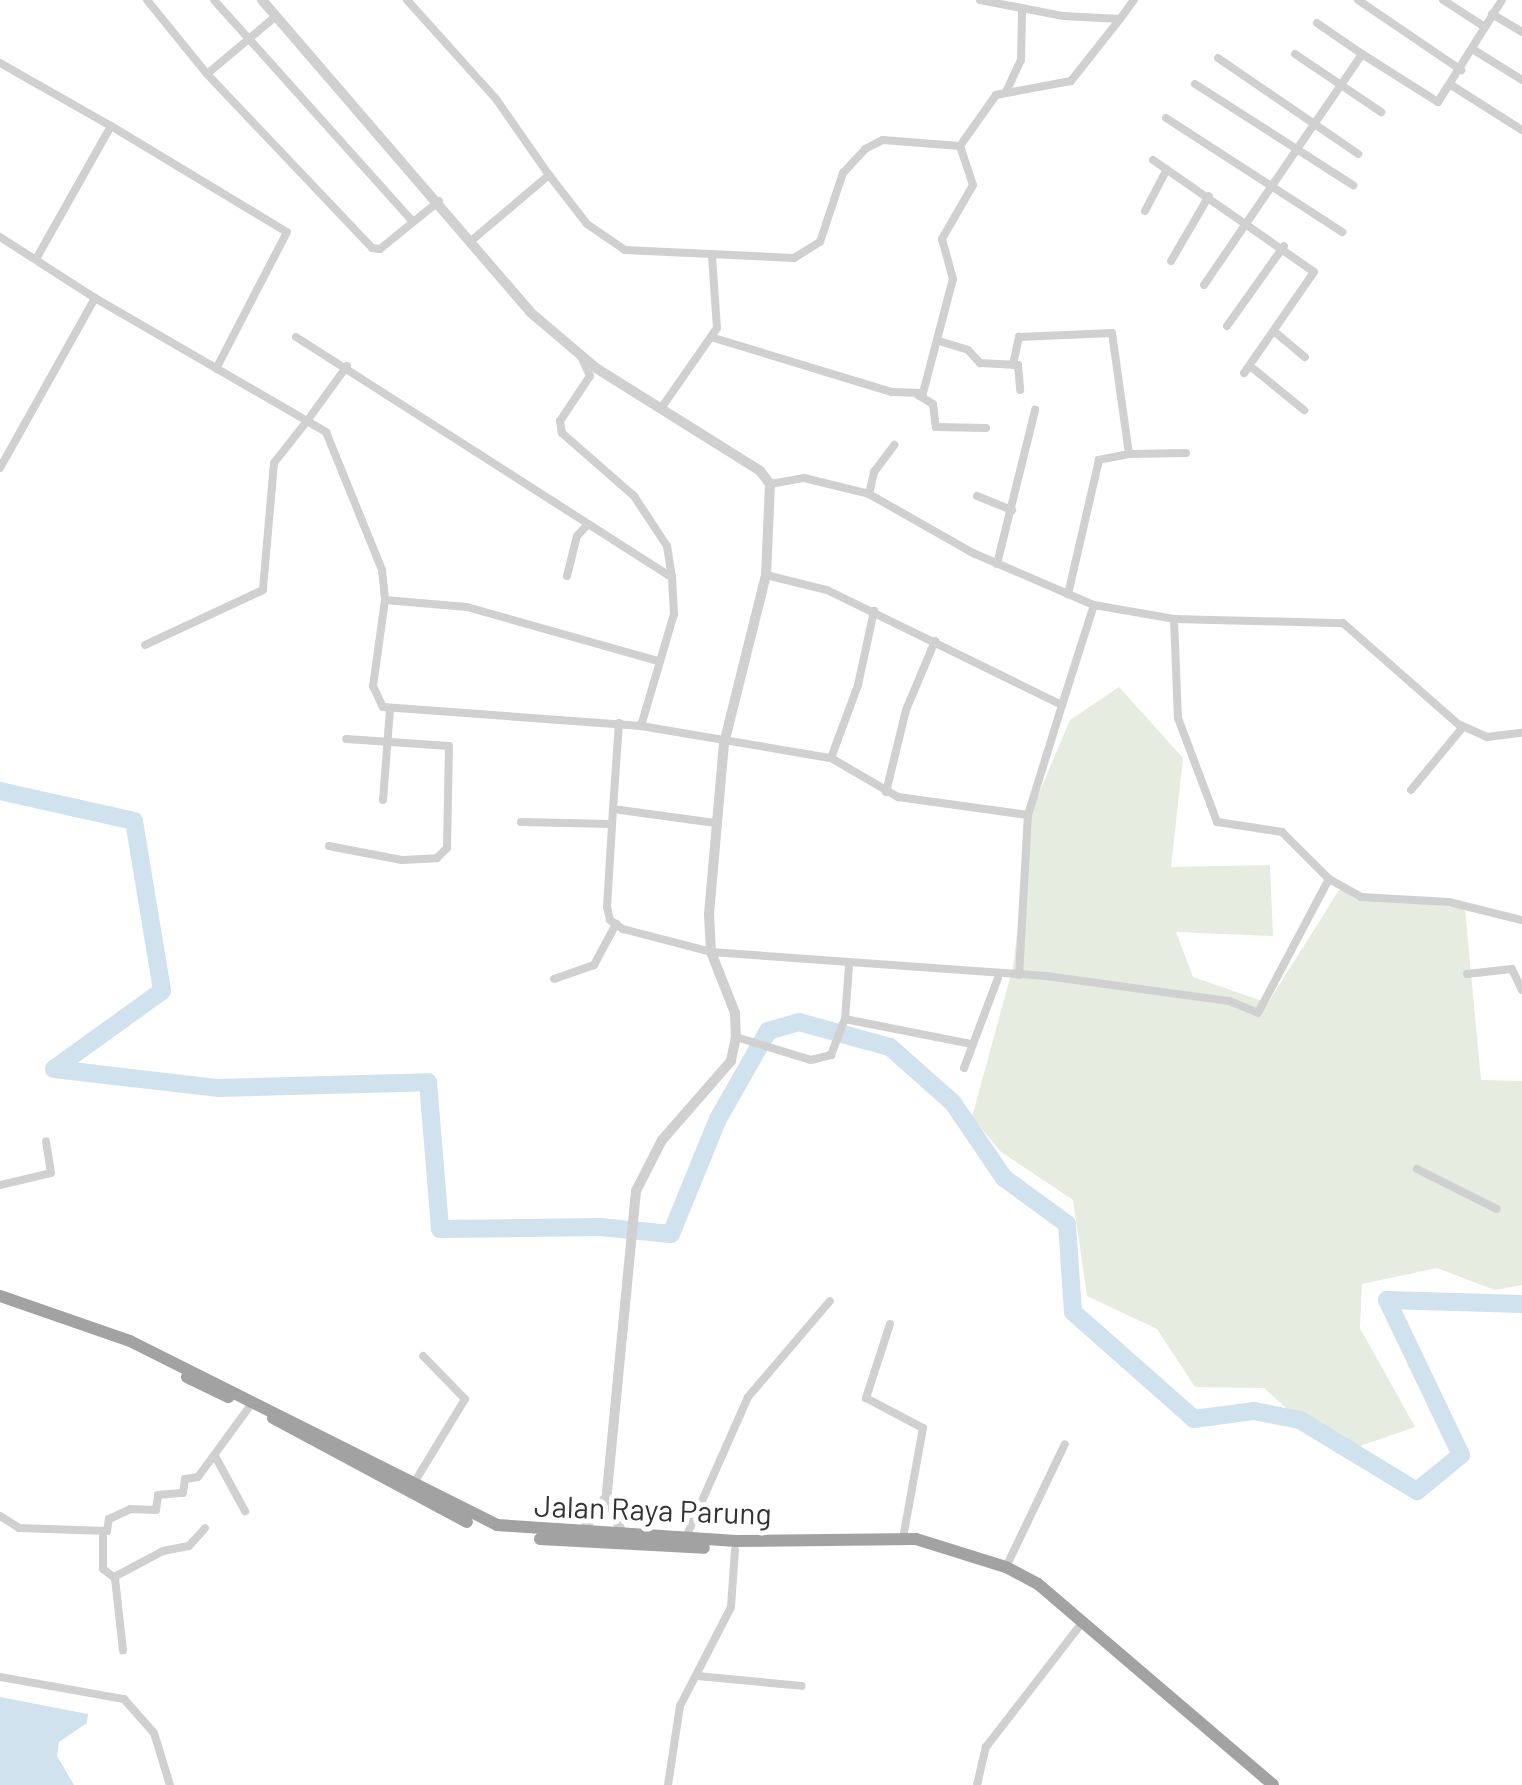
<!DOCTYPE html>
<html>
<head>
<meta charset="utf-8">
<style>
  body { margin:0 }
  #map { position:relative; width:1522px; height:1785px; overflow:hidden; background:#fff; font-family:Barlow,sans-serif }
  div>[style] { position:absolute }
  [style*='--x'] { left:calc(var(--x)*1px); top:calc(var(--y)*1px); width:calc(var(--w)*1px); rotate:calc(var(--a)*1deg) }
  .green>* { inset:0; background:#e6ecdf }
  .water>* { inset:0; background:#cfe2ee }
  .river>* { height:18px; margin:-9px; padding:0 9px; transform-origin:9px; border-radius:9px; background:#cfe2ee }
  .minor>* { height:8px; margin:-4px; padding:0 4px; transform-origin:4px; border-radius:4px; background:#d0d0d0 }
  .tertiary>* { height:10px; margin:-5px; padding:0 5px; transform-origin:5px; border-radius:5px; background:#d0d0d0 }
  .trunk>* { height:12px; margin:-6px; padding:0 6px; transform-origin:6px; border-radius:6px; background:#a2a2a2 }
  span { translate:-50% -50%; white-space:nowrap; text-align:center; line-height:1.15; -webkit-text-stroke:10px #fff; paint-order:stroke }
  .street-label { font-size:30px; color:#333 }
</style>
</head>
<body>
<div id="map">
  <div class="green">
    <div style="clip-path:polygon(1119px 687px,1183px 758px,1171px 867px,1270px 865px,1273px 936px,1176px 932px,1193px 977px,1268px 1003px,1339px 890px,1465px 909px,1481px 1080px,1522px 1081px,1522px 1285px,1495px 1290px,1437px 1268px,1362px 1284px,1360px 1328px,1415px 1427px,1337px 1454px,1264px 1388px,1195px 1387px,1157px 1329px,1087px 1296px,1073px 1200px,1001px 1152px,972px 1117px,1013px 967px,1032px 810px,1070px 720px)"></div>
  </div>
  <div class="water">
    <div style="clip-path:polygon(0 1697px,88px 1714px,87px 1723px,59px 1742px,57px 1756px,74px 1785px,0 1785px)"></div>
  </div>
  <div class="river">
    <div style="--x:0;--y:791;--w:137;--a:12.6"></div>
    <div style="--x:134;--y:821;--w:172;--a:80.6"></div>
    <div style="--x:162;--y:991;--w:133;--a:144.2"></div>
    <div style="--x:54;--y:1069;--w:166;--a:6.6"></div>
    <div style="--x:219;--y:1088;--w:209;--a:-1.6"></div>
    <div style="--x:428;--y:1082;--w:147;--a:85.3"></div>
    <div style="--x:440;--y:1229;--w:160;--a:-0.7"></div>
    <div style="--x:600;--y:1227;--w:71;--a:5.6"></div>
    <div style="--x:671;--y:1234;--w:124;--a:-67.8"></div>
    <div style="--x:718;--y:1119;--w:101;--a:-60.4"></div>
    <div style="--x:768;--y:1031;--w:32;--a:-16"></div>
    <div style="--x:799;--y:1022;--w:94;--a:15.4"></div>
    <div style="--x:890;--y:1047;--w:84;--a:41.6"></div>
    <div style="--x:953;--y:1103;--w:91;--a:55.8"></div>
    <div style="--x:1004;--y:1178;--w:78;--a:36.1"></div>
    <div style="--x:1067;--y:1224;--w:88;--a:86.1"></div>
    <div style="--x:1073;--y:1312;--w:162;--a:41.5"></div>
    <div style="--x:1194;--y:1419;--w:61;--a:-7.6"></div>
    <div style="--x:1254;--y:1411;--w:47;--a:11.1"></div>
    <div style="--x:1300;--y:1420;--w:137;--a:31.3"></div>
    <div style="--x:1417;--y:1491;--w:57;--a:-39.3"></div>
    <div style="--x:1461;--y:1455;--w:172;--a:-115.5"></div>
    <div style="--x:1387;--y:1300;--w:135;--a:1.7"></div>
  </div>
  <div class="minor">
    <div style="--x:147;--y:0;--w:95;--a:51"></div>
    <div style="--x:207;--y:74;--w:90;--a:-40"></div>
    <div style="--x:214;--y:0;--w:297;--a:48.1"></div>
    <div style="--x:407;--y:0;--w:133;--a:48"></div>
    <div style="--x:496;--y:99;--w:93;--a:55.1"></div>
    <div style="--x:549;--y:175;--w:101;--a:139.8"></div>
    <div style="--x:980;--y:0;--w:85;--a:10.9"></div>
    <div style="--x:1063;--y:16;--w:57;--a:3"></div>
    <div style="--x:1120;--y:19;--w:24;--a:-54"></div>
    <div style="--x:1358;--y:0;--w:125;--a:34.2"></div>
    <div style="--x:1443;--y:0;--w:50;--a:32.7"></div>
    <div style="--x:1492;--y:14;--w:35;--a:31"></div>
    <div style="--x:1317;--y:23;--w:55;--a:34.6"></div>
    <div style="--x:1474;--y:50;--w:57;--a:32"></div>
    <div style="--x:1295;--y:54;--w:104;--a:34"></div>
    <div style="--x:1218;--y:58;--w:170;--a:34.4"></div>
    <div style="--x:0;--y:63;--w:128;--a:29.6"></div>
    <div style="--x:111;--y:126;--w:153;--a:119.4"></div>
    <div style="--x:207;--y:74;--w:240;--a:46.5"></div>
    <div style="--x:372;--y:248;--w:8;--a:7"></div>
    <div style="--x:380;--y:249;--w:76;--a:-39.1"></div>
    <div style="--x:1195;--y:84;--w:188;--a:32.6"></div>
    <div style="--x:1451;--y:85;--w:84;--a:32.4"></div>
    <div style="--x:1006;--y:92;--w:35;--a:-65"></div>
    <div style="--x:1021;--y:60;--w:49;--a:-88.8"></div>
    <div style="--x:1166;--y:118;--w:210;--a:32.9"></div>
    <div style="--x:111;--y:126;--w:205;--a:31.1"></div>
    <div style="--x:287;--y:232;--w:154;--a:117.4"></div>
    <div style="--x:960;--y:146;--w:62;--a:-54.8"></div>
    <div style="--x:996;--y:95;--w:76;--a:-10.6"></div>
    <div style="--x:1071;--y:81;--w:79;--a:-51.7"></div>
    <div style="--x:1153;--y:160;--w:196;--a:34.8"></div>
    <div style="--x:1314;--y:272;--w:123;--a:124.7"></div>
    <div style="--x:549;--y:175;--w:62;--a:52.2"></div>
    <div style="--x:587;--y:224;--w:46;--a:34.4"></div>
    <div style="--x:625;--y:250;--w:169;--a:2.7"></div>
    <div style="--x:794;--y:258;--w:31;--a:-32"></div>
    <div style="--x:820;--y:242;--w:73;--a:-71.6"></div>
    <div style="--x:843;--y:173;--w:33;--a:-47"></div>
    <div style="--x:865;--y:149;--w:20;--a:-27"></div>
    <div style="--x:883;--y:140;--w:77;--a:4.5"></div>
    <div style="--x:1145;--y:211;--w:47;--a:-62.4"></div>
    <div style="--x:0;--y:237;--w:113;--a:32.7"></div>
    <div style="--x:1171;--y:261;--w:75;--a:-59.7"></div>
    <div style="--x:1204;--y:285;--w:280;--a:-55.6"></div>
    <div style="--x:1362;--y:54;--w:90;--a:32.3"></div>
    <div style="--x:1438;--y:102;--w:120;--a:-57.9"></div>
    <div style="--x:1227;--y:326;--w:98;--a:-54.5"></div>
    <div style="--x:1275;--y:332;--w:39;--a:40"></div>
    <div style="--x:296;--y:337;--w:446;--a:32.6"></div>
    <div style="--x:672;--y:577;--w:37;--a:87"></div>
    <div style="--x:674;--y:614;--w:117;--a:106.4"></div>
    <div style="--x:714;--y:338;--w:186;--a:16.9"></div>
    <div style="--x:892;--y:392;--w:31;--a:2"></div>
    <div style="--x:923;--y:393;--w:118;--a:-75.3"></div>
    <div style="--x:953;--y:279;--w:41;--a:-105.4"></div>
    <div style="--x:942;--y:239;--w:62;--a:-60.1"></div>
    <div style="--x:973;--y:185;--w:41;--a:-108.4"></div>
    <div style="--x:939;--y:341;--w:30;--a:17"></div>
    <div style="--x:968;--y:350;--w:18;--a:47"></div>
    <div style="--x:980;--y:363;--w:38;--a:3"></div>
    <div style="--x:1018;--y:365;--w:25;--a:85"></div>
    <div style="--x:581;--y:356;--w:22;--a:66"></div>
    <div style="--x:590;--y:376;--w:54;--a:123.7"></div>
    <div style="--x:560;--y:421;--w:12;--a:81"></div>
    <div style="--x:562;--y:433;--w:96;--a:41.2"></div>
    <div style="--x:634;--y:496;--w:60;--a:56.6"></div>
    <div style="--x:667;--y:546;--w:31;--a:81"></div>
    <div style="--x:1013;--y:365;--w:29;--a:-78"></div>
    <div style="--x:1019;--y:337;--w:93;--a:-2.5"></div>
    <div style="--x:1112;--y:333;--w:122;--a:82"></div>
    <div style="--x:1129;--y:454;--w:31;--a:169"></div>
    <div style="--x:1099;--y:460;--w:138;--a:103"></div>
    <div style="--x:347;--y:366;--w:68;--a:126"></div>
    <div style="--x:307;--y:421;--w:22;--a:30"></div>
    <div style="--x:326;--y:432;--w:149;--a:67.9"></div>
    <div style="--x:382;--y:570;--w:30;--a:84"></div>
    <div style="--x:385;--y:600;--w:87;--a:97.9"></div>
    <div style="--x:373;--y:686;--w:23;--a:65"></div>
    <div style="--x:383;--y:707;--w:259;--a:4.2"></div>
    <div style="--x:641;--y:726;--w:193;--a:9.6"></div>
    <div style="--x:831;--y:758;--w:78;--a:30.2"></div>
    <div style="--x:898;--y:797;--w:131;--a:7.9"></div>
    <div style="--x:1250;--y:366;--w:70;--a:39.2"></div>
    <div style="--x:918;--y:395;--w:17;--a:31"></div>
    <div style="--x:933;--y:404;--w:23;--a:83"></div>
    <div style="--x:936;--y:427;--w:50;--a:1.1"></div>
    <div style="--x:662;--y:407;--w:96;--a:-55.2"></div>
    <div style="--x:717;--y:328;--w:72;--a:-94"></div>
    <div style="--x:1129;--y:454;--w:57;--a:-1"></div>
    <div style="--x:0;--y:468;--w:195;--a:-60.8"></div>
    <div style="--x:95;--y:298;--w:245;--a:30.1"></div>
    <div style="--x:307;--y:421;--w:53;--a:128.2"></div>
    <div style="--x:274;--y:463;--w:127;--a:95"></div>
    <div style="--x:263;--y:590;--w:130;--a:155"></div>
    <div style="--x:770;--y:484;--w:35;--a:-10"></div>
    <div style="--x:804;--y:478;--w:67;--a:13.8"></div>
    <div style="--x:869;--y:494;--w:120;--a:29.6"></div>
    <div style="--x:973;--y:553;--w:132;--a:23.3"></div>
    <div style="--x:1094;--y:605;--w:81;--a:9.9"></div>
    <div style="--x:1174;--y:619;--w:169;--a:1.4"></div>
    <div style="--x:1343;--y:623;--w:153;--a:41.3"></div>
    <div style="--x:1458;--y:724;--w:32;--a:24"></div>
    <div style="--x:1487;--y:737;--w:35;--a:-7"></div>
    <div style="--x:869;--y:494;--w:23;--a:-77"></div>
    <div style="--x:874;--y:472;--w:34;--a:-53"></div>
    <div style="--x:977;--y:496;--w:38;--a:22"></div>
    <div style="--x:997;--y:564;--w:159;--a:-76.1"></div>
    <div style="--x:766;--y:575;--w:63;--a:13.8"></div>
    <div style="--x:827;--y:590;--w:262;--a:26.1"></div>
    <div style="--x:1062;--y:705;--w:105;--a:-72.3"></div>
    <div style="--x:567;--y:576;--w:41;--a:-76"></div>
    <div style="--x:577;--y:536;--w:16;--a:-47"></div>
    <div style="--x:385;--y:600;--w:82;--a:4.9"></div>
    <div style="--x:467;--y:607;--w:198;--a:15.8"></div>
    <div style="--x:1174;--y:619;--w:99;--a:87.7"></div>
    <div style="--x:1178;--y:718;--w:111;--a:69.4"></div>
    <div style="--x:1217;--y:822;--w:66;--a:8.7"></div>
    <div style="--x:1282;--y:832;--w:66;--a:45"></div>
    <div style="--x:1329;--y:879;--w:37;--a:29"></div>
    <div style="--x:1361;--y:897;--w:88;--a:3.3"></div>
    <div style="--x:1449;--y:902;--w:75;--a:13.9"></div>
    <div style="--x:619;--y:723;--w:86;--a:94"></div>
    <div style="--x:613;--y:809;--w:103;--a:7.8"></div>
    <div style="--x:831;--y:758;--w:78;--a:-69.7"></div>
    <div style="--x:858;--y:685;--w:76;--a:-77.8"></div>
    <div style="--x:1411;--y:790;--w:82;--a:-50.5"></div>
    <div style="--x:886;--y:792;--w:84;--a:-76.3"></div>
    <div style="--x:906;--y:710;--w:75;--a:-67.2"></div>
    <div style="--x:383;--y:800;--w:91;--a:-85.6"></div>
    <div style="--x:613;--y:809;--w:98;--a:93.5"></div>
    <div style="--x:607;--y:907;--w:13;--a:77"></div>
    <div style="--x:610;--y:920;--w:16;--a:35"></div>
    <div style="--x:623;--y:929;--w:91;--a:14.6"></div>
    <div style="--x:711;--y:952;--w:336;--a:4.1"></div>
    <div style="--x:1046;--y:976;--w:185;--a:7.8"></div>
    <div style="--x:1229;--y:1001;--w:31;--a:22"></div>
    <div style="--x:1258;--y:1013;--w:152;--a:-62.1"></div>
    <div style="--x:521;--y:822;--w:90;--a:1.3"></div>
    <div style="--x:329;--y:846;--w:74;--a:10.9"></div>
    <div style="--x:402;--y:860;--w:35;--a:-3"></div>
    <div style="--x:437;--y:858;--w:14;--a:-45"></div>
    <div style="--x:447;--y:848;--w:102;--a:-88.9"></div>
    <div style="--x:449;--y:746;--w:103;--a:-176.1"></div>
    <div style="--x:1467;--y:974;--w:45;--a:-6.3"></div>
    <div style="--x:1512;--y:969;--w:23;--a:65"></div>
    <div style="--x:1019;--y:975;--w:160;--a:-86.8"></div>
    <div style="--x:1028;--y:815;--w:115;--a:-72.8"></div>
    <div style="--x:554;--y:979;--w:42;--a:-19.3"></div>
    <div style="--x:594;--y:965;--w:47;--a:-61.8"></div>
    <div style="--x:845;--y:1019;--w:128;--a:11.2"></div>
    <div style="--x:736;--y:1037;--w:78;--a:17"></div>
    <div style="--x:811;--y:1060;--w:21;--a:-14"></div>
    <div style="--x:831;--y:1055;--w:39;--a:-69"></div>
    <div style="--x:845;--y:1019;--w:53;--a:-85.7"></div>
    <div style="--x:964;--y:1068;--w:96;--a:-69.3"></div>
    <div style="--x:1417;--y:1169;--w:89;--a:26.6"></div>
    <div style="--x:0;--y:1185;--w:52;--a:-13.2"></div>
    <div style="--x:51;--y:1173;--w:32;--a:-99"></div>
    <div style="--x:890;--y:1324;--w:78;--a:108"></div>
    <div style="--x:866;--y:1398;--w:64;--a:27.8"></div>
    <div style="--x:923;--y:1428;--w:112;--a:100.3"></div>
    <div style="--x:215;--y:1456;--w:63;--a:61.4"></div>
    <div style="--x:414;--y:1483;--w:98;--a:-58.7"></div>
    <div style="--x:465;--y:1399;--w:60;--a:-134.3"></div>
    <div style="--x:0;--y:1516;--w:22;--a:32"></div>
    <div style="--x:19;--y:1528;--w:88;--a:2"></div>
    <div style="--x:107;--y:1531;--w:12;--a:-81"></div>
    <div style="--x:109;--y:1519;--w:23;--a:-25"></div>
    <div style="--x:130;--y:1509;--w:26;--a:2"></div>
    <div style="--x:156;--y:1510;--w:15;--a:-82"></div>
    <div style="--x:158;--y:1495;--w:25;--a:-5"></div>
    <div style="--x:183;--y:1493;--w:14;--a:-82"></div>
    <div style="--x:185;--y:1479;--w:13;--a:-9"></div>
    <div style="--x:198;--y:1477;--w:88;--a:-53.8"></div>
    <div style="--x:103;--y:1531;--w:38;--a:90"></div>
    <div style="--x:103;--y:1569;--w:15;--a:37"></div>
    <div style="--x:115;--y:1578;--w:73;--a:83.7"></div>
    <div style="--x:686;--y:1537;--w:153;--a:-66.1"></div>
    <div style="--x:748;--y:1397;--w:126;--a:-49.5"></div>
    <div style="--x:1006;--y:1567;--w:136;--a:-64.4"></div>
    <div style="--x:114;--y:1577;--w:55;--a:-28"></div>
    <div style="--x:163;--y:1551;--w:26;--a:-11"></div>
    <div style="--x:189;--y:1546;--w:24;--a:-48"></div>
    <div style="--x:697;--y:1676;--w:105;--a:5.4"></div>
    <div style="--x:0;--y:1677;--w:126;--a:10.1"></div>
    <div style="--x:124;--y:1699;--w:45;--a:48.6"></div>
    <div style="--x:154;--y:1733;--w:54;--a:72.9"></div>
    <div style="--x:668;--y:1785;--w:80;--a:-81.4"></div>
    <div style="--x:680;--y:1706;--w:111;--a:-62.7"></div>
    <div style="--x:731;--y:1607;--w:57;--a:-86"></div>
    <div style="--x:977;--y:1785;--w:39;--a:-77"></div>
    <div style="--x:986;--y:1747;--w:150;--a:-52.3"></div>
  </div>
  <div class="tertiary">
    <div style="--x:262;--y:0;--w:411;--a:49.3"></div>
    <div style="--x:530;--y:312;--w:87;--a:40.3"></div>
    <div style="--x:596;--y:368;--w:194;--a:32.1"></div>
    <div style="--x:760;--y:471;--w:16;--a:52"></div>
    <div style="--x:770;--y:484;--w:91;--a:92.5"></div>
    <div style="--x:766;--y:575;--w:173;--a:104"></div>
    <div style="--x:724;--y:743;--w:172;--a:95"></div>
    <div style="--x:709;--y:914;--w:38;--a:87"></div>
    <div style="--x:711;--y:952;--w:66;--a:68.5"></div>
    <div style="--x:735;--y:1013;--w:24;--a:88"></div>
    <div style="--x:736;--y:1037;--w:25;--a:102"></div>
    <div style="--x:731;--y:1061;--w:105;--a:131.1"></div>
    <div style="--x:662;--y:1140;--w:57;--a:117"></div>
    <div style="--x:636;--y:1191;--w:303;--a:95.5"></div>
    <div style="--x:607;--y:1493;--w:44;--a:69.9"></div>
    <div style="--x:581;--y:1533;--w:42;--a:-54.8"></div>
  </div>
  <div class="trunk">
    <div style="--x:0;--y:1296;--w:138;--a:19.1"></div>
    <div style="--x:130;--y:1341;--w:411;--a:26.6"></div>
    <div style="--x:497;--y:1525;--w:240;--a:3.8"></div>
    <div style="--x:736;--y:1541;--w:180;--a:-0.6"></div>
    <div style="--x:916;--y:1539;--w:94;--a:17.3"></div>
    <div style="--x:1006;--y:1567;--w:36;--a:28"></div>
    <div style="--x:1038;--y:1584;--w:309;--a:40.5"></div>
    <div style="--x:187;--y:1377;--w:46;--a:26"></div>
    <div style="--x:273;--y:1418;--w:220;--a:28.2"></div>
    <div style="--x:540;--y:1539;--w:164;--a:3.1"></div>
  </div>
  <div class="street-label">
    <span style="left:653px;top:1509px;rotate:2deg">Jalan Raya Parung</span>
  </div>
</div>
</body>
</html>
